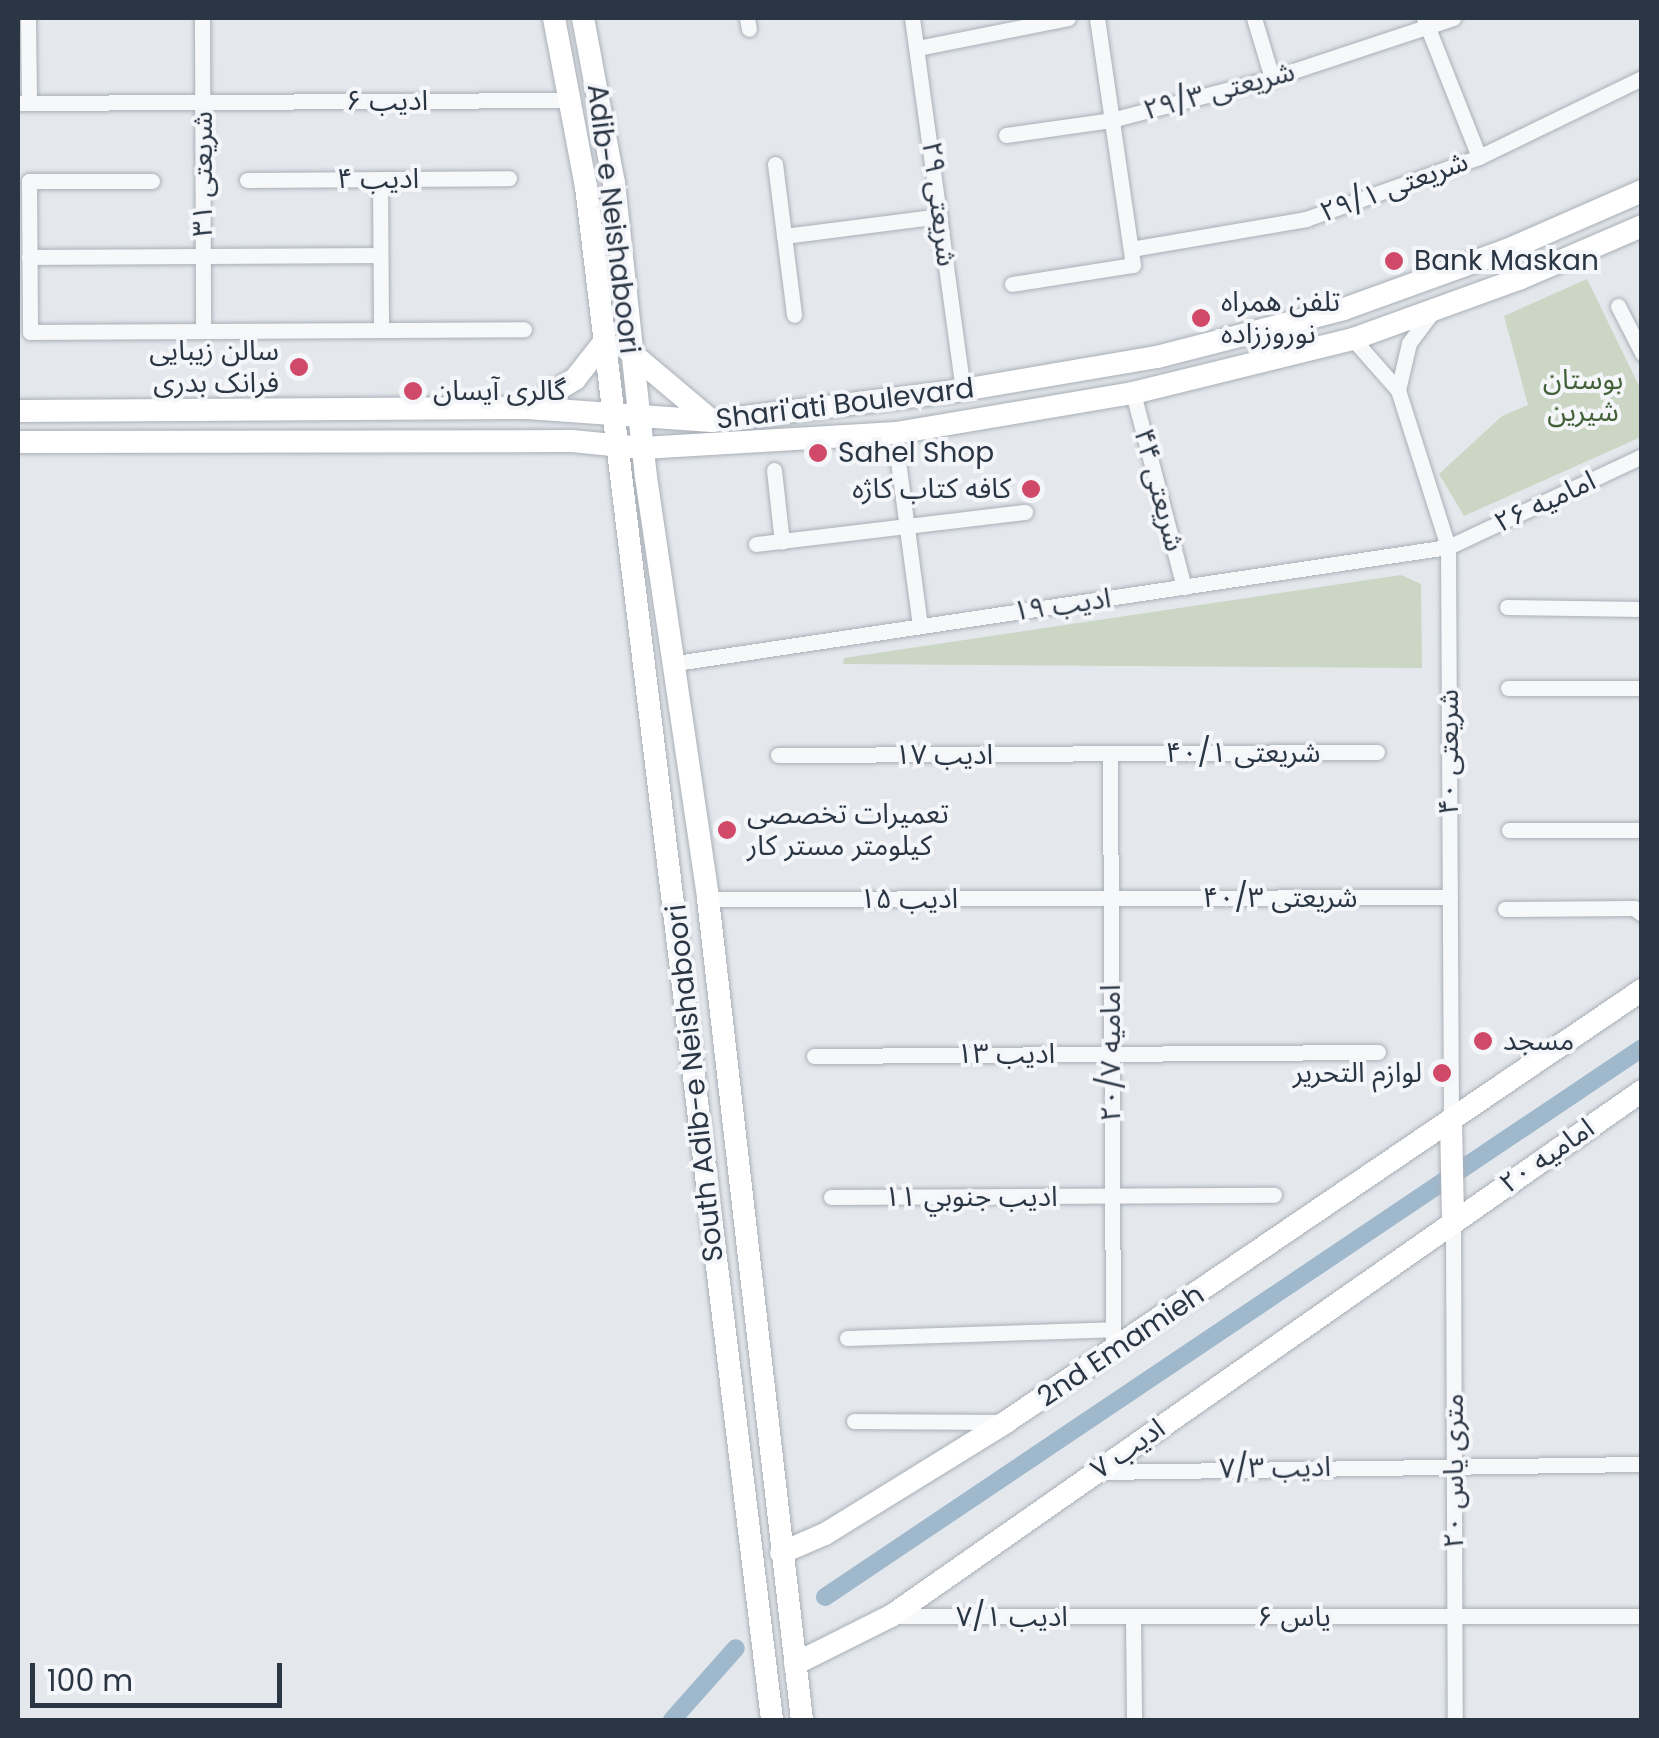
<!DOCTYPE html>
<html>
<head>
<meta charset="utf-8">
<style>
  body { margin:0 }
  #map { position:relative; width:1659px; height:1738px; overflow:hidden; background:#e4e8ec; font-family:Poppins,"Noto Sans Arabic",sans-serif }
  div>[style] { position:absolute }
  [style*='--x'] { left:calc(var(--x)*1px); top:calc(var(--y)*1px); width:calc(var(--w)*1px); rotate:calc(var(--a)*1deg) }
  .green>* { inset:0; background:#cbd6c5 }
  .canal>* { height:18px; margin:-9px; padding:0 9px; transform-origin:9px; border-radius:9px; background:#9fb8cc }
  .roads { filter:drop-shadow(0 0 2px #a9afb7) drop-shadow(0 0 2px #a9afb7) }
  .street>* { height:15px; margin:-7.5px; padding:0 7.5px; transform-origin:7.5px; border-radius:7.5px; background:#f7f8fa }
  .secondary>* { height:22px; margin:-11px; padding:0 11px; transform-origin:11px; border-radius:11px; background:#fff }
  .dots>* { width:28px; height:28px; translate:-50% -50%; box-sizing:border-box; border:5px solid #f4f6f9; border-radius:50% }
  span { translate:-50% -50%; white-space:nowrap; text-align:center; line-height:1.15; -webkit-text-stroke:8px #f4f6f9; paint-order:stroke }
  .street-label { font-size:28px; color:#2b3645 }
  .poi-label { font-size:28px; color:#2b3645 }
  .left { translate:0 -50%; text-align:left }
  .right { translate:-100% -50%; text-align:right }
  .park-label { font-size:28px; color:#436138 }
  .frame { position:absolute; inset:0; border:20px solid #2b3645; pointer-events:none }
  .scale { position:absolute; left:30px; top:1663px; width:252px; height:45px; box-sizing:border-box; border:5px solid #2b3645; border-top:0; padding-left:12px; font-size:30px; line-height:35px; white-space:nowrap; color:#2b3645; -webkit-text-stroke:8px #f4f6f9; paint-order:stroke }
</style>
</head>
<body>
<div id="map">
  <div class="green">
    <div style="clip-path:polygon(1587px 279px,1641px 390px,1641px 437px,1464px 516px,1439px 474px,1502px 416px,1528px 405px,1504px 316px)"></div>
    <div style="clip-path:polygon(1401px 575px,1421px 584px,1422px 668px,843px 664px,844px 658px)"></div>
  </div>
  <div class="canal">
    <div style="--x:825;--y:1597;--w:984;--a:-33.9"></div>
    <div style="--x:672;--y:1720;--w:96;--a:-48.4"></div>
  </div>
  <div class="roads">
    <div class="street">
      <div style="--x:28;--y:18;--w:84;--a:89.3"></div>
      <div style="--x:202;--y:18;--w:313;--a:89.8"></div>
      <div style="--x:747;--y:18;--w:11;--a:80"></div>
      <div style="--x:912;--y:18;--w:375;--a:82.2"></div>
      <div style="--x:1254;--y:18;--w:63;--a:73.3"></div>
      <div style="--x:1424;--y:18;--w:149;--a:68.4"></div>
      <div style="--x:918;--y:48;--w:153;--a:-11.3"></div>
      <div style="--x:18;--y:103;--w:553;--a:-0.31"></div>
      <div style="--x:1006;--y:135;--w:106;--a:-8.1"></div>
      <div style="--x:1111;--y:120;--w:166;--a:-14.6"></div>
      <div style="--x:1272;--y:78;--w:191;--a:-18.3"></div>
      <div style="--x:775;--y:164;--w:152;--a:82.8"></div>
      <div style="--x:380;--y:179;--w:151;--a:89.6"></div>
      <div style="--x:247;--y:180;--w:262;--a:-0.4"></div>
      <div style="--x:152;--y:181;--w:123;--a:180"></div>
      <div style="--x:29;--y:181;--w:151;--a:89.6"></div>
      <div style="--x:30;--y:332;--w:494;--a:-0.3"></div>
      <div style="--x:784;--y:236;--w:157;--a:-7.3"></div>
      <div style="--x:1131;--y:249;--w:178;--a:-9.7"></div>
      <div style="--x:1306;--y:219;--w:184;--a:-19.7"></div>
      <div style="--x:1479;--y:157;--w:181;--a:-25.9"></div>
      <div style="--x:29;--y:257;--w:351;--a:-0.3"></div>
      <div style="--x:1012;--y:284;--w:122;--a:-8.9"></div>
      <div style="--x:1133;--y:265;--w:250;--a:-98.3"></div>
      <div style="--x:1618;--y:306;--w:53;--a:62.9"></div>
      <div style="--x:1353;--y:339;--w:68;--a:48.6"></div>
      <div style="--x:1398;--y:390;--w:48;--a:-76.8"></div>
      <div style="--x:1409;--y:343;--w:39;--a:-53"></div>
      <div style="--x:1398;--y:390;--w:165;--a:72.3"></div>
      <div style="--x:1448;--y:547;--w:575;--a:89.7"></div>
      <div style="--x:1133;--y:393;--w:201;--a:75.3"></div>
      <div style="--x:898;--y:461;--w:166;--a:82.4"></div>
      <div style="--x:774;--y:470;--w:72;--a:83.7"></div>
      <div style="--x:756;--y:544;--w:271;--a:-6.8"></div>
      <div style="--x:1507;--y:607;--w:135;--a:0.8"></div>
      <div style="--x:676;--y:663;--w:781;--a:-8.55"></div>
      <div style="--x:1448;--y:547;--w:214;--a:-25.1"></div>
      <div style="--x:1508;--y:688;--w:134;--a:0"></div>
      <div style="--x:1110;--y:754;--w:598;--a:89.71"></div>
      <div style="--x:778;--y:755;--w:599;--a:-0.29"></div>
      <div style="--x:1509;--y:830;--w:133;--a:0"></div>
      <div style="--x:708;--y:899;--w:742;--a:-0.15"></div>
      <div style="--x:1505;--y:909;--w:129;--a:-0.4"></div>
      <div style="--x:1634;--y:908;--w:10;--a:37"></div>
      <div style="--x:814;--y:1056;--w:564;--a:-0.41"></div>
      <div style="--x:831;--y:1197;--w:443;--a:-0.3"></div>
      <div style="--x:1453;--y:1221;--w:499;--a:89.8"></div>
      <div style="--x:847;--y:1338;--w:266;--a:-1.9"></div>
      <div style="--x:854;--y:1421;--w:148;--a:0.4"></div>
      <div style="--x:1100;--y:1472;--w:542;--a:-0.85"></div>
      <div style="--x:891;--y:1616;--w:751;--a:0"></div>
      <div style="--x:1133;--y:1618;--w:102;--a:89.4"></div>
    </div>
    <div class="secondary">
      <div style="--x:554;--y:18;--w:172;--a:79.3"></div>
      <div style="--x:586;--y:187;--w:1544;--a:83.08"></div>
      <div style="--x:583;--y:18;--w:168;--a:79.4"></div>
      <div style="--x:614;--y:183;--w:296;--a:83.8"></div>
      <div style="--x:646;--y:477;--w:427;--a:81.6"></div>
      <div style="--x:708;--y:899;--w:826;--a:83.47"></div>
      <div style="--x:630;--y:352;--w:107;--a:40.1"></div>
      <div style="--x:527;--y:408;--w:56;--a:-31.1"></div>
      <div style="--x:575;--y:379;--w:42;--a:-51.8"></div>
      <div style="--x:18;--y:411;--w:509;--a:-0.34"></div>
      <div style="--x:527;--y:408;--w:185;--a:4"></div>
      <div style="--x:712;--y:421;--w:253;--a:-7"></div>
      <div style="--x:963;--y:390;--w:197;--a:-9.7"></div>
      <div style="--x:1157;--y:357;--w:193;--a:-14.4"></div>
      <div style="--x:1344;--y:309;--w:173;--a:-19.9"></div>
      <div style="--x:1507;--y:250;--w:147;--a:-23.6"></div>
      <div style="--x:18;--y:442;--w:554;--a:-0.1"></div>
      <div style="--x:572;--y:441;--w:71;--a:5.6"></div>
      <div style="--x:643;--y:448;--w:253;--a:-3.4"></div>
      <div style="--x:896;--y:433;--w:240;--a:-9.6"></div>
      <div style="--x:1133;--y:393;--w:227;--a:-13.8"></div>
      <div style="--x:1353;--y:339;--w:177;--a:-19.9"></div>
      <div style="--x:1519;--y:279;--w:134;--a:-23.3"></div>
      <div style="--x:1451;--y:1122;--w:99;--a:88.8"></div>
      <div style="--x:781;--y:1553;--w:48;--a:-23.4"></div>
      <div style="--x:825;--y:1534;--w:213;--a:-31.7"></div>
      <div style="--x:1006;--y:1422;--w:769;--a:-34.19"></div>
      <div style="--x:795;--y:1664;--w:107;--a:-26.6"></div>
      <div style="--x:891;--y:1616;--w:916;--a:-34.96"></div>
    </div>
  </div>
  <div class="dots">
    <div style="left:1394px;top:261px;background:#d14968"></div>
    <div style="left:1201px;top:318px;background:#d14968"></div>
    <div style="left:299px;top:367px;background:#d14968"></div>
    <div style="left:413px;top:391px;background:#d14968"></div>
    <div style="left:818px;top:453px;background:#d14968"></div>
    <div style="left:1031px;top:489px;background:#d14968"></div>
    <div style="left:727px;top:830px;background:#d14968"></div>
    <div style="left:1483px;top:1041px;background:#d14968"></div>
    <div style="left:1442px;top:1073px;background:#d14968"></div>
  </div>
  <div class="street-label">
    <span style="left:1219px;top:91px;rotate:-15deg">شریعتی ۲۹/۳</span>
    <span style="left:387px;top:101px">ادیب ۶</span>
    <span style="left:203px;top:174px;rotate:-90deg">شریعتی ۳۱</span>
    <span style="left:378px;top:179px">ادیب ۴</span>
    <span style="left:1394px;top:187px;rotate:-20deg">شریعتی ۲۹/۱</span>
    <span style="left:939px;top:204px;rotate:83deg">شریعتی ۲۹</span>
    <span style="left:613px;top:219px;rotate:83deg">Adib-e Neishaboori</span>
    <span style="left:845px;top:404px;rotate:-7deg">Shari'ati Boulevard</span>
    <span style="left:1159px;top:490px;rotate:75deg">شریعتی ۴۴</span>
    <span style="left:1545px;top:502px;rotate:-25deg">امامیه ۲۶</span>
    <span style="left:1062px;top:605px;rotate:-8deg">ادیب ۱۹</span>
    <span style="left:1449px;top:752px;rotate:-90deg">شریعتی ۴۰</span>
    <span style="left:1243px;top:753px">شریعتی ۴۰/۱</span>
    <span style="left:944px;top:755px">ادیب ۱۷</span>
    <span style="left:1280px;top:898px">شریعتی ۴۰/۳</span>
    <span style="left:909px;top:899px">ادیب ۱۵</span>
    <span style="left:1111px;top:1053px;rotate:-90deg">امامیه ۲۰/۷</span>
    <span style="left:1006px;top:1054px">ادیب ۱۳</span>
    <span style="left:695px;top:1083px;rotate:-96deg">South Adib-e Neishaboori</span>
    <span style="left:1547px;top:1156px;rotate:-35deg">امامیه ۲۰</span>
    <span style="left:971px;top:1197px">ادیب جنوبي ١١</span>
    <span style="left:1121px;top:1346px;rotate:-34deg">2nd Emamieh</span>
    <span style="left:1128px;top:1449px;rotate:-35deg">ادیب ۷</span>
    <span style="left:1275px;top:1468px;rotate:-1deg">ادیب ۷/۳</span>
    <span style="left:1454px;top:1471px;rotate:-90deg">۲۰ متری یاس</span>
    <span style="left:1012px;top:1617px">ادیب ۷/۱</span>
    <span style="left:1294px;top:1617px">یاس ۶</span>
  </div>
  <div class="poi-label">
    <span class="left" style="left:1414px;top:261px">Bank Maskan</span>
    <span class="left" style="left:1221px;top:318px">تلفن همراه<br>نوروززاده</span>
    <span class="right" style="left:279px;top:367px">سالن زیبایی<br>فرانک بدری</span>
    <span class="left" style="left:433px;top:391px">گالری آيسان</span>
    <span class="left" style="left:838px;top:453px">Sahel Shop</span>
    <span class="right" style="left:1011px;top:489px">کافه کتاب کاژه</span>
    <span class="left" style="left:747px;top:830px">تعمیرات تخصصی<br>کیلومتر مستر کار</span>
    <span class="left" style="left:1503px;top:1041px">مسجد</span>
    <span class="right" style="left:1422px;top:1073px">لوازم التحریر</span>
  </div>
  <div class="park-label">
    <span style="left:1583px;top:396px">بوستان<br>شیرین</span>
  </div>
  <div class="frame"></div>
  <div class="scale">100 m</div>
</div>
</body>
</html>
